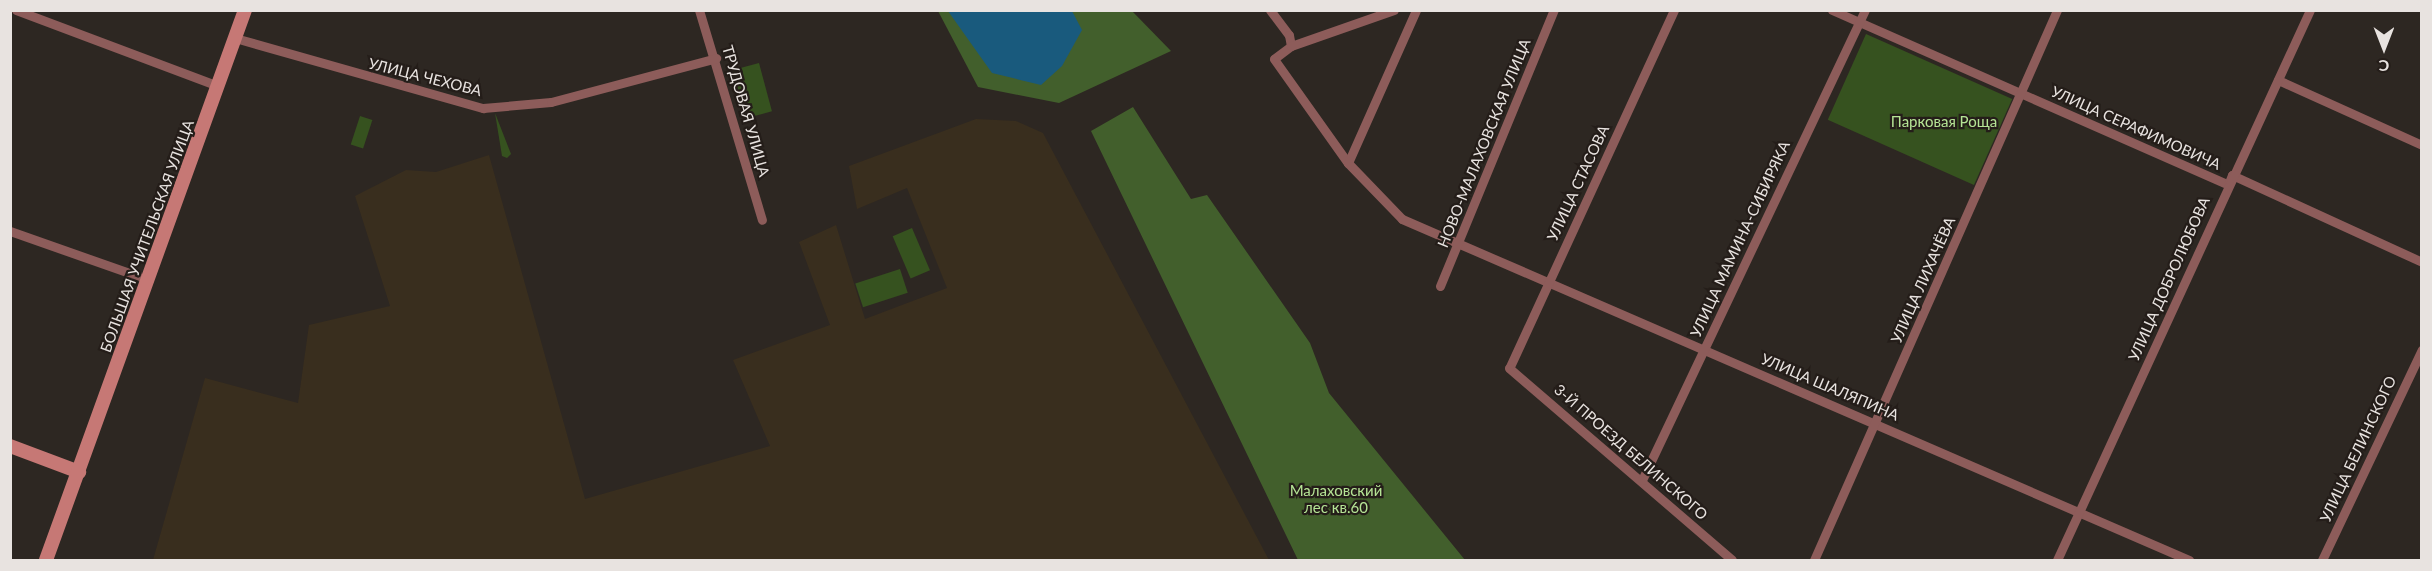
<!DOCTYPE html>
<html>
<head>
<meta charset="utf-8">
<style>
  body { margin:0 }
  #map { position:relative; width:2432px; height:571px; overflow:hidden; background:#2d2722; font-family:Lato,sans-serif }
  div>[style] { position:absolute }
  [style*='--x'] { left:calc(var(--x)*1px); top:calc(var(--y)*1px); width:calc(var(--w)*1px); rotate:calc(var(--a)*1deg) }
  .industrial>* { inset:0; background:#392e1e }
  .green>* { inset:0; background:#36521f; transform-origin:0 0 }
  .forest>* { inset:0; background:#425f2c }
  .water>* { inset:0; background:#195a7d }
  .street>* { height:9px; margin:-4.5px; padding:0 4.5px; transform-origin:4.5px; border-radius:4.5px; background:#8d5c5a }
  .secondary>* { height:14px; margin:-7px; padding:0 7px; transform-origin:7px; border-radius:7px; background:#c67875 }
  span { translate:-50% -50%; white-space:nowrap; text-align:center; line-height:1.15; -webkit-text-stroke:4.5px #241d19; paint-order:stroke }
  .street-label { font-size:15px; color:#e8e3e0 }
  .park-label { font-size:15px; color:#b5e495 }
  .frame { position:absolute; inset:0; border:12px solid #e8e3e0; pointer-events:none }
  .north { position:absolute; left:2354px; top:18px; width:60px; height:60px; -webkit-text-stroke:4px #241d19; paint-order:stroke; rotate:180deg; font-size:16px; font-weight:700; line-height:24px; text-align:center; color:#e8e3e0 }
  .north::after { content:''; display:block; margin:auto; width:21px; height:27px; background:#e8e3e0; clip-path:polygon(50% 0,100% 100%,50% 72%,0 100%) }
</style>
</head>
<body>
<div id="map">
  <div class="industrial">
    <div style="clip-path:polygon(976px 119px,1016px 121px,1043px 133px,1269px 560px,153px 560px,205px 378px,298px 403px,309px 325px,390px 306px,355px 196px,406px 170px,436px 172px,489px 155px,585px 499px,770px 446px,733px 360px,830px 325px,799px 242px,836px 225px,865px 319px,947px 288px,907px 188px,857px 209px,849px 166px)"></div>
  </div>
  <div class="green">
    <div style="left:1866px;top:34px;width:160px;height:94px;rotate:24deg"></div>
    <div style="left:759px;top:63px;width:50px;height:27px;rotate:75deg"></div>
    <div style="clip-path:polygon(495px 113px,511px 154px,507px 158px,502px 156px)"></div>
    <div style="left:360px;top:116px;width:13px;height:30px;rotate:18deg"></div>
    <div style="left:912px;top:228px;width:46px;height:21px;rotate:67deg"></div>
    <div style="left:900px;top:269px;width:25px;height:47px;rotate:72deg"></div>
  </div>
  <div class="forest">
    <div style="clip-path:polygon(938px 11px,1132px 11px,1171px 51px,1059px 103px,978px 87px)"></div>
    <div style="clip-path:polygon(1133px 107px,1191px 199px,1207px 195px,1310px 343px,1329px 393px,1465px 560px,1298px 560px,1091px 131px)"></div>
  </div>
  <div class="water">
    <div style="clip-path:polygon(948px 11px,1072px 11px,1082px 30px,1062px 66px,1041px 85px,992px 73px)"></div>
  </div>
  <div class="street">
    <div style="--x:16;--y:10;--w:216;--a:20.6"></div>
    <div style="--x:699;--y:10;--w:219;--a:73.3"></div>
    <div style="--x:1270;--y:10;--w:31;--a:53"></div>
    <div style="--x:1289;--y:35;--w:11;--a:80"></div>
    <div style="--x:1291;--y:46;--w:21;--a:143"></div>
    <div style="--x:1274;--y:59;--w:128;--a:54.6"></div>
    <div style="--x:1348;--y:163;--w:78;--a:46"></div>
    <div style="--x:1402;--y:219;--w:858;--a:23.43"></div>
    <div style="--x:1674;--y:10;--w:394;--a:114.7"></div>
    <div style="--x:1509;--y:368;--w:294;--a:40.7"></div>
    <div style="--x:1832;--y:10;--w:433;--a:23.8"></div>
    <div style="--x:2228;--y:185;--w:11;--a:-68"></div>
    <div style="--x:2232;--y:175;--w:209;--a:24.6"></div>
    <div style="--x:235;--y:38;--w:258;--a:15.8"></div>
    <div style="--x:483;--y:108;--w:68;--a:-5"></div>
    <div style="--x:551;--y:102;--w:171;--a:-14.9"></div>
    <div style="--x:1291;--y:46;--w:109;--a:-19.3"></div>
    <div style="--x:2278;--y:80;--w:158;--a:24.3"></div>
    <div style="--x:1348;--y:163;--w:167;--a:-66"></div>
    <div style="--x:10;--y:231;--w:147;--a:19.4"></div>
    <div style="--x:1440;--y:286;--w:299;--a:-67.6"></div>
    <div style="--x:1642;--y:480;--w:520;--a:-64.62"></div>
    <div style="--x:1814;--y:560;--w:601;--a:-66.16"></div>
    <div style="--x:2057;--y:560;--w:605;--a:-65.3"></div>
    <div style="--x:2322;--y:560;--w:233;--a:-64.6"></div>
  </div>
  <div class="secondary">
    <div style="--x:10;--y:446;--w:74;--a:20.6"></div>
    <div style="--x:46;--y:560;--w:585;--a:-70.11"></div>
  </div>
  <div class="street-label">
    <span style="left:425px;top:77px;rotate:14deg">УЛИЦА ЧЕХОВА</span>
    <span style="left:746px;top:111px;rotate:74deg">ТРУДОВАЯ УЛИЦА</span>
    <span style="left:2136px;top:128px;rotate:24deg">УЛИЦА СЕРАФИМОВИЧА</span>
    <span style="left:1484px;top:143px;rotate:-68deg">НОВО-МАЛАХОВСКАЯ УЛИЦА</span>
    <span style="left:1578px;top:183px;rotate:-65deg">УЛИЦА СТАСОВА</span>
    <span style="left:147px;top:236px;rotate:-70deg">БОЛЬШАЯ УЧИТЕЛЬСКАЯ УЛИЦА</span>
    <span style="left:1740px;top:239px;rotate:-65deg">УЛИЦА МАМИНА-СИБИРЯКА</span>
    <span style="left:2169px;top:279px;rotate:-66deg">УЛИЦА ДОБРОЛЮБОВА</span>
    <span style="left:1923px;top:280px;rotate:-66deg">УЛИЦА ЛИХАЧЁВА</span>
    <span style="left:1830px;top:387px;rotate:23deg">УЛИЦА ШАЛЯПИНА</span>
    <span style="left:2358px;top:449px;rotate:-65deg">УЛИЦА БЕЛИНСКОГО</span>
    <span style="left:1631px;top:452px;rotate:41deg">3-Й ПРОЕЗД БЕЛИНСКОГО</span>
  </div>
  <div class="park-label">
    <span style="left:1944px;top:122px">Парковая Роща</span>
    <span style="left:1336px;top:499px">Малаховский<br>лес кв.60</span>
  </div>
  <div class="frame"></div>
  <div class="north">С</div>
</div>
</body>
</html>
